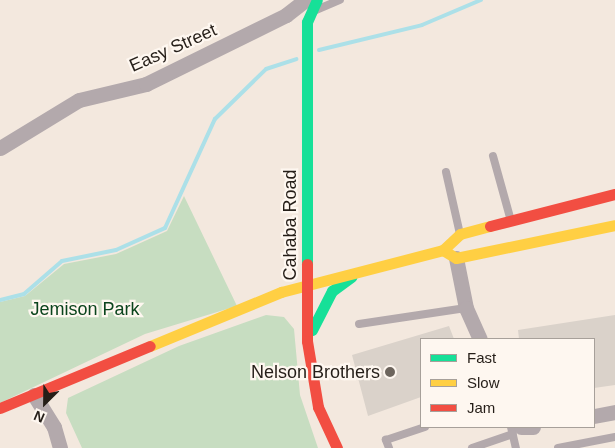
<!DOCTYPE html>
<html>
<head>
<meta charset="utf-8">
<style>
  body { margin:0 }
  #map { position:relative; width:615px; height:448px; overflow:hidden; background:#f3e8de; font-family:Arial,sans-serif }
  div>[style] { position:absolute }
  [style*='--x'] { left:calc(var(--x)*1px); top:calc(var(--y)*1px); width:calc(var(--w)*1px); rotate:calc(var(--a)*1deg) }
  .green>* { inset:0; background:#c7ddc1 }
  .stream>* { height:4px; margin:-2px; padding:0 2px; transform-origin:2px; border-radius:2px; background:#ace0e8 }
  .building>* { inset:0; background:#dad2ca }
  .lane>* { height:8px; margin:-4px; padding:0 4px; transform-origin:4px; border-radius:4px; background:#b3a9ac }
  .street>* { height:15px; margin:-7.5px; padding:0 7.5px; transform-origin:7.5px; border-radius:7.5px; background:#b3a9ac }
  .fast>* { height:11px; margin:-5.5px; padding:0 5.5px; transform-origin:5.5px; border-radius:5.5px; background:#16e098 }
  .slow>* { height:11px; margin:-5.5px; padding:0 5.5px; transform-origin:5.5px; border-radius:5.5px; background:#ffcf43 }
  .jam>* { height:11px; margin:-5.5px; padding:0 5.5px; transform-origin:5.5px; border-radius:5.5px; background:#f24e42 }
  .dots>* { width:14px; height:14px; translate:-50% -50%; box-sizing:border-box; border:2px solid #fef7f0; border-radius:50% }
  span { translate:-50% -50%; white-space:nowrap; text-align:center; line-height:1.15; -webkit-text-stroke:4.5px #fef7f0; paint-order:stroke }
  .street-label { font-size:18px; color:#251e18 }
  .park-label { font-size:18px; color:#0a441c }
  .poi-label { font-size:18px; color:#251e18 }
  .right { translate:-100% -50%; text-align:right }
  .legend { position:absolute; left:420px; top:338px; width:175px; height:90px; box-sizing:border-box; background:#fef7f0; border:1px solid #a7a09a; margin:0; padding:6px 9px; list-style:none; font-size:15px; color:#251e18 }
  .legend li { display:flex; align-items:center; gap:10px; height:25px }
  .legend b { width:25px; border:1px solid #a7a09a }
  .north { position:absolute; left:20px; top:378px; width:50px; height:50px; -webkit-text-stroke:4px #fef7f0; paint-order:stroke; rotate:203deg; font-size:14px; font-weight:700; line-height:20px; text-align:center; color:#251e18 }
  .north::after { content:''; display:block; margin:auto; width:18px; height:22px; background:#251e18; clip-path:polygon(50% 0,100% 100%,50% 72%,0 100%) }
</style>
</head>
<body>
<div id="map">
  <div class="green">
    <div style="clip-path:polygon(184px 196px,237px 306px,145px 334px,0 403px,0 302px,25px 296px,64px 264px,116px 254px,167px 231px)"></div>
    <div style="clip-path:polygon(266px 315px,284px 317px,294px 329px,300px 395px,318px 448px,82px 448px,66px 413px,68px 398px,179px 346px)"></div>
  </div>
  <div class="stream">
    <div style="--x:319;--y:50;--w:106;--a:-13.6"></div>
    <div style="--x:422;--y:25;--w:64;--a:-23"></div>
    <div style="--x:0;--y:300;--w:25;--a:-14"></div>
    <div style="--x:24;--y:294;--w:50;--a:-41"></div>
    <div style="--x:62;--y:261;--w:55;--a:-11.5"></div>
    <div style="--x:116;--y:250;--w:54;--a:-24.2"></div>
    <div style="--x:165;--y:228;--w:120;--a:-65.4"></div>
    <div style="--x:215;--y:119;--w:71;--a:-44.4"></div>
    <div style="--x:266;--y:69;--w:32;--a:-18"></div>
  </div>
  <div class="building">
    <div style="clip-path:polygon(615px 315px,615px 385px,594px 388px,594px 339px,519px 339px,518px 330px)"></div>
    <div style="clip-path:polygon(449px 326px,454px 339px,421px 339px,421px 397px,368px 416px,352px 355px)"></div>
  </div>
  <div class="lane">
    <div style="--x:316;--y:10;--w:26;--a:-23"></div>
    <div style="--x:493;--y:156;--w:67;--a:74.5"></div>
    <div style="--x:446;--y:172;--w:64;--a:77.3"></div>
    <div style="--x:359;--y:324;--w:108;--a:-8.5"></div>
    <div style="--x:511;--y:427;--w:22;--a:77"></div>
    <div style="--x:389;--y:448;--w:9;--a:-111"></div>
    <div style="--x:386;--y:440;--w:41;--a:-18.4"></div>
    <div style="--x:472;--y:448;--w:43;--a:-18.9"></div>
    <div style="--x:558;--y:448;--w:58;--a:-10.9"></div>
  </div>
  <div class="street">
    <div style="--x:0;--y:148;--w:92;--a:-31.3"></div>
    <div style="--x:79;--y:100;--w:69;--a:-13.4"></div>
    <div style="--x:146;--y:84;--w:156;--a:-26.2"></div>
    <div style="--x:286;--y:15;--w:24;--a:-38"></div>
    <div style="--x:456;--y:258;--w:51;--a:78.7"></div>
    <div style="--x:466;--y:308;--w:34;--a:66"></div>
    <div style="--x:34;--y:395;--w:38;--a:58"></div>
    <div style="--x:54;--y:427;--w:22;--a:74"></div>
    <div style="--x:594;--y:416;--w:21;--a:-11"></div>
    <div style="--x:521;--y:427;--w:12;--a:0"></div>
  </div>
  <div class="fast">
    <div style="--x:307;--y:264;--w:242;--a:-90"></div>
    <div style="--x:307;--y:22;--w:24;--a:-66"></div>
    <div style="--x:312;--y:330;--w:44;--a:-62.9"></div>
    <div style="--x:332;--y:291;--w:24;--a:-36"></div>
  </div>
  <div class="slow">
    <div style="--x:443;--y:250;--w:15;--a:32"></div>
    <div style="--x:456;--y:258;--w:162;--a:-11.7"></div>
    <div style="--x:150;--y:346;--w:142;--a:-22.4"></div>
    <div style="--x:281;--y:292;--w:167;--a:-14.5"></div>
    <div style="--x:443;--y:250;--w:23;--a:-43"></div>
    <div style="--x:460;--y:234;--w:31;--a:-15"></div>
  </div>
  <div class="jam">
    <div style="--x:490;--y:226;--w:129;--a:-14.4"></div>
    <div style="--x:307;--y:264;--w:77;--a:90"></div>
    <div style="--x:307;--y:341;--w:67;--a:80.5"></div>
    <div style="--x:318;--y:407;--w:45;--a:65.1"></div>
    <div style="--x:0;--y:408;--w:162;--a:-22.5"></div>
  </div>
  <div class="dots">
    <div style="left:390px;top:372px;background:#6d655d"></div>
  </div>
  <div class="street-label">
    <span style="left:173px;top:48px;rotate:-24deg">Easy Street</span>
    <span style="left:290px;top:225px;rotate:-90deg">Cahaba Road</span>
  </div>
  <div class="park-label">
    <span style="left:85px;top:309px">Jemison Park</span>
  </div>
  <div class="poi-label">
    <span class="right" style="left:380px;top:372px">Nelson Brothers</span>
  </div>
  <ul class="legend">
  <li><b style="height:6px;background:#16e098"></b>Fast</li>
  <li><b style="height:6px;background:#ffcf43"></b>Slow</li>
  <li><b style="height:6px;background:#f24e42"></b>Jam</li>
  </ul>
  <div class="north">N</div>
</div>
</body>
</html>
